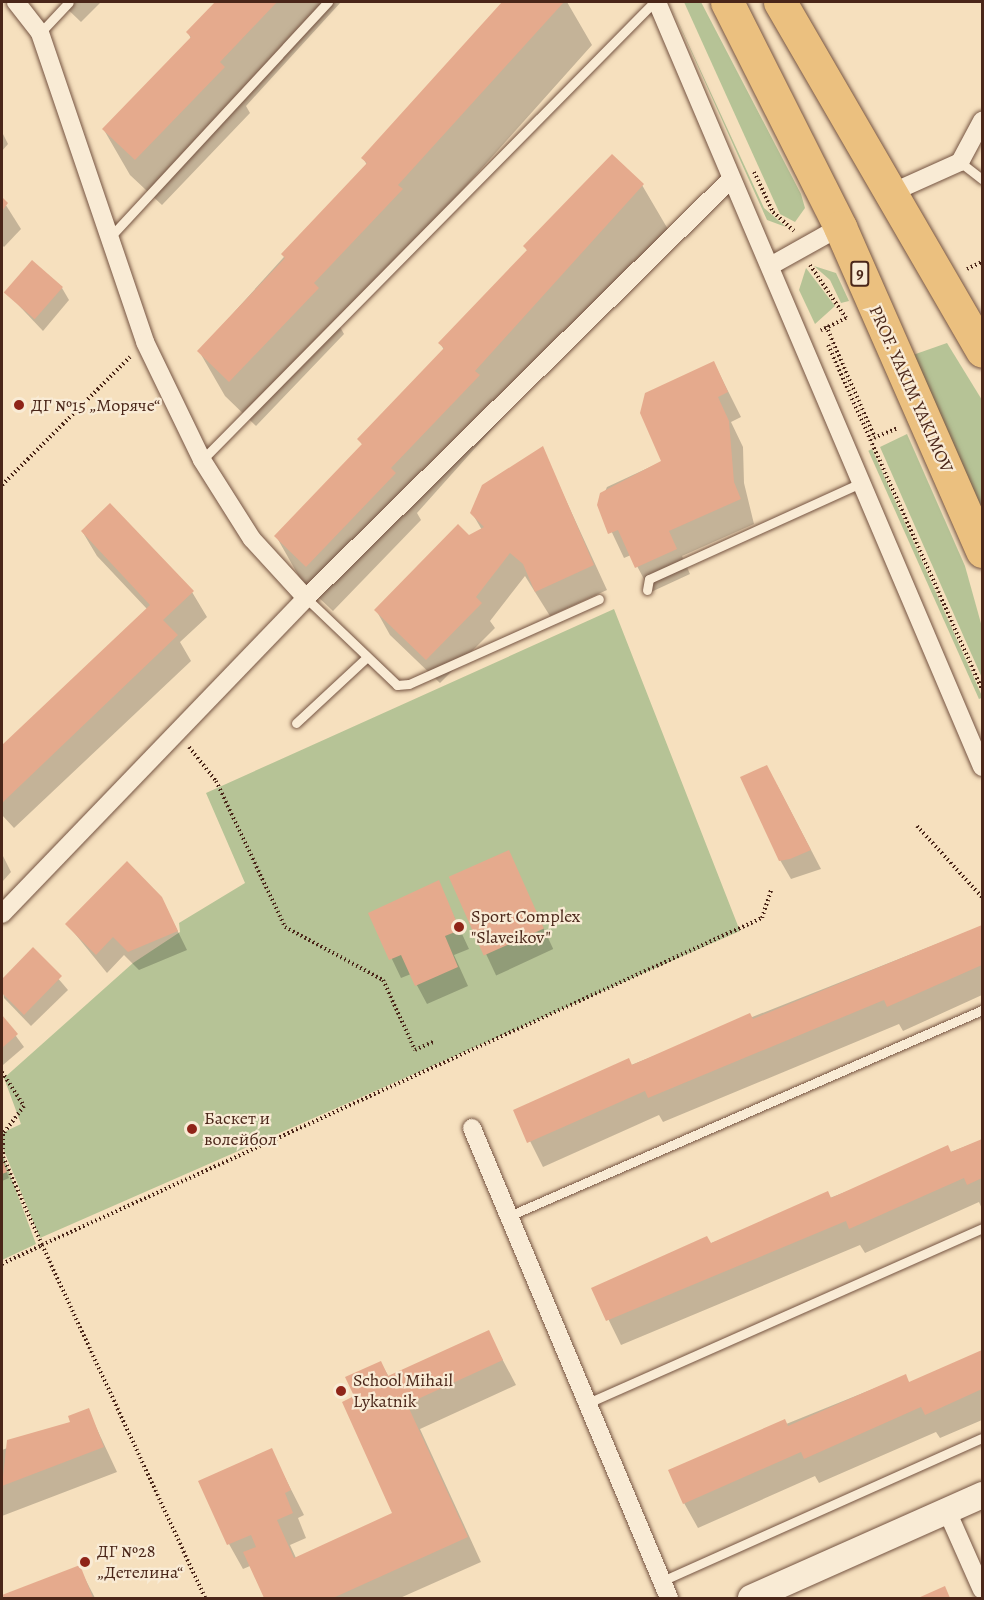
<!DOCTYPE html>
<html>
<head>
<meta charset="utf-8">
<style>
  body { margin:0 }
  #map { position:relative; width:984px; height:1600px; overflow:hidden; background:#f6e0be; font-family:Alegreya,serif }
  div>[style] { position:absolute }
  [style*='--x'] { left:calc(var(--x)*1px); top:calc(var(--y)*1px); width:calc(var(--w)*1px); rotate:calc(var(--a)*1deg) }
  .green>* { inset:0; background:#b6c396; transform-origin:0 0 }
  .shadow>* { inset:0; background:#0003; transform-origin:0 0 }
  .building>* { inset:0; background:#e5aa8d; transform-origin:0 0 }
  .path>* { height:4px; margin-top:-2px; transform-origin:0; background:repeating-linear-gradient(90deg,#4a2619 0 1.5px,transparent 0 4.5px) }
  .roads { filter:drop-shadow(0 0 2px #755442) drop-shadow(0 0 2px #755442) }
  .lane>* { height:9px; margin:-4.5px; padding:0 4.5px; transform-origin:4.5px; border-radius:4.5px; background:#f9ebd5 }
  .street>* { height:18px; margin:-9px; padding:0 9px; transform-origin:9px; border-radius:9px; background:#f9ebd5 }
  .secondary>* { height:26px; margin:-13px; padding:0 13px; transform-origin:13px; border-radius:13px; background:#f9ebd5 }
  .highway>* { height:33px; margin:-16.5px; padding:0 16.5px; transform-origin:16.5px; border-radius:16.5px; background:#ebc07f }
  .dots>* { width:16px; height:16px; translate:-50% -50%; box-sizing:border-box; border:3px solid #f9ebd5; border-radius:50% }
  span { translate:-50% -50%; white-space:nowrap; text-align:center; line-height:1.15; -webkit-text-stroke:4.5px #f9ebd5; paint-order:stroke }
  .shield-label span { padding:2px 4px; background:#f9ebd5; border:2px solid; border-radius:4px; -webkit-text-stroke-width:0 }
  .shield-label { font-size:16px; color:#4a2619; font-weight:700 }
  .street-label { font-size:18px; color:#4a2619 }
  .poi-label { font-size:18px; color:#4a2619 }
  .left { translate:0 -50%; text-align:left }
  .frame { position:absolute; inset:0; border:3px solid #4a2619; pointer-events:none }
</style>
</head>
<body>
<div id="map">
  <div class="green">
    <div style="clip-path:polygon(669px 2px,764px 208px,786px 227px,767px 220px)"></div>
    <div style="clip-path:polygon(684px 2px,701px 2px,801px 194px,805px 208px,795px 222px,780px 214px)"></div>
    <div style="clip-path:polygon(814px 266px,836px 273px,849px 301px,841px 303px,830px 280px)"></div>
    <div style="clip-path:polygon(806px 268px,835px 306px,815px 324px,799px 290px)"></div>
    <div style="clip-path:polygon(947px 343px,982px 400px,982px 511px,910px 356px)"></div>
    <div style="clip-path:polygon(907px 434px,965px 566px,982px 627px,982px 678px,880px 447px)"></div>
    <div style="left:872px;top:449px;width:272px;height:4px;rotate:66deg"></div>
    <div style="clip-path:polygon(614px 609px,740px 931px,40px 1238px,2px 1146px,2px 1133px,21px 1124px,4px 1078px,133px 963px,180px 932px,179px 923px,245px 883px,206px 793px)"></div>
    <div style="clip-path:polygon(2px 1153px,36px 1244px,2px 1260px)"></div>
  </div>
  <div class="shadow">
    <div style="clip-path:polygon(60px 2px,101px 2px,81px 22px)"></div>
    <div style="clip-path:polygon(216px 2px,341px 2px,246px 106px,250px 113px,162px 205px,130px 175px,104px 130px,191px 39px,188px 32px)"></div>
    <div style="clip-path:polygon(505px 2px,567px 2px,592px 45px,340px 327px,344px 334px,256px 426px,225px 396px,199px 351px,367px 165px,363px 158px)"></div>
    <div style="clip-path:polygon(2px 132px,8px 144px,2px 151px)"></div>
    <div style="clip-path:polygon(642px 185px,669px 231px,417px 513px,421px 520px,333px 611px,302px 582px,276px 536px,363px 446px,359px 439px,444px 350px,440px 343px,528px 252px,525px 247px)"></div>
    <div style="clip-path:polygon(2px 199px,21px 229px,4px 247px,2px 245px)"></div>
    <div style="clip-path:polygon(62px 288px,69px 300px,43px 331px,7px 293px)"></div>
    <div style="clip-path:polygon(714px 363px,741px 417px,731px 422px,743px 447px,744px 483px,754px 524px,682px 556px,690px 574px,651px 592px,631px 555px,624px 558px,599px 505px,607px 487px,663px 461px)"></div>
    <div style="clip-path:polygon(542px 448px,607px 590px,550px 616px,525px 576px,490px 621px,495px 628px,440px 683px,390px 635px,376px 610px,482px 530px,472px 513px)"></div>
    <div style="clip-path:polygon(82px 531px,192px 592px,207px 617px,180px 642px,191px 661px,14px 828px,2px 815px,2px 747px,147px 609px,97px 556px)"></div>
    <div style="clip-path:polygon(777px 785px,821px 869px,791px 879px,780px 860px)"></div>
    <div style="left:508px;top:852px;width:107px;height:63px;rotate:65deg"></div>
    <div style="clip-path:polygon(2px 854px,11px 872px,2px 882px)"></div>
    <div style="clip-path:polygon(438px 882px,469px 949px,454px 955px,468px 986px,427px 1004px,411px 974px,401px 978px,370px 913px)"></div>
    <div style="clip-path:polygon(161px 897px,187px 950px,139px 970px,124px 955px,107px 973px,67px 924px)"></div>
    <div style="clip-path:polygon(982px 926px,982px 995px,903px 1031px,899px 1024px,663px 1122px,659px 1115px,543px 1167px,515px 1111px)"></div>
    <div style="clip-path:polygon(33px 949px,68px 990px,31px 1026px,4px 998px,2px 981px)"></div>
    <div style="clip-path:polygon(2px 1017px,24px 1047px,3px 1065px,2px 1064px)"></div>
    <div style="clip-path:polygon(982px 1140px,982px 1209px,979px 1202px,865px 1253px,860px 1245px,621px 1345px,593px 1288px)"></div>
    <div style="clip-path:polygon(2px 1158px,9px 1178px,2px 1181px)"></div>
    <div style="clip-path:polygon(488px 1332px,516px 1385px,420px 1429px,481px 1562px,400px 1598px,265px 1598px,250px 1566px,243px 1569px,229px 1544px,200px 1482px,271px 1450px,304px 1515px,298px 1518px,306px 1538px,290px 1545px,296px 1558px,394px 1514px,356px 1397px,381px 1363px,389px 1377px)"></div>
    <div style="clip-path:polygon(982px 1354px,982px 1420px,940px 1438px,936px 1432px,819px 1483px,815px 1476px,698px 1528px,684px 1503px,670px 1471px,905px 1376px,910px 1384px)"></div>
    <div style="clip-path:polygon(88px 1410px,117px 1472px,2px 1516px,2px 1450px,72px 1423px)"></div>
    <div style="clip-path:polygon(79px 1567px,95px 1598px,2px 1598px,2px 1597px)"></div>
  </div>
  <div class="building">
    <div style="clip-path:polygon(215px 2px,277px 2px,220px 62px,225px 67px,135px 160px,102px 129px,191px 37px,186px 32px)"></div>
    <div style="clip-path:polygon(502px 2px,564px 2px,398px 185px,403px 189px,314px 283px,319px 288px,229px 382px,197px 351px,285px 258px,281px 254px,367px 163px,361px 158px)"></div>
    <div style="clip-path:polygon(612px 154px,644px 184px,475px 371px,480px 375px,391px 468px,396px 473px,306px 567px,274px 536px,362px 444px,357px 439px,444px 348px,438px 343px,527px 250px,523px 246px)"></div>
    <div style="clip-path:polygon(2px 197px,8px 203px,2px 211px)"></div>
    <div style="left:32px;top:260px;width:41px;height:43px;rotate:41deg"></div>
    <div style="clip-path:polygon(714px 361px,728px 392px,718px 397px,729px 421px,734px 482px,741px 499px,669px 531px,677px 549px,635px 568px,618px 530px,608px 534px,597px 505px,600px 493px,661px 461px,640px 413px,645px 393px)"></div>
    <div style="clip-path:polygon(543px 446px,594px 565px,535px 592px,523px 564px,510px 553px,476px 597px,482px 603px,426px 660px,374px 610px,458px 524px,469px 535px,484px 527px,470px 513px,482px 485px)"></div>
    <div style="clip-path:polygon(110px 503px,194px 591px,163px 620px,178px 635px,2px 803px,2px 745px,150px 605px,81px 531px)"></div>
    <div style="clip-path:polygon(767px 765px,811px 850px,790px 859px,779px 861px,740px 777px)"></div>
    <div style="left:509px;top:850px;width:86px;height:66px;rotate:66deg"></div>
    <div style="clip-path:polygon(127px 861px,162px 897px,178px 931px,128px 952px,113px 937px,96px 955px,65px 924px)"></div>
    <div style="clip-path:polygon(439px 880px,460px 930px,445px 936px,458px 967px,415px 986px,401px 955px,389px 960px,368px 913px)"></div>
    <div style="clip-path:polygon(982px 925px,982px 965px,887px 1007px,884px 1000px,648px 1098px,645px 1091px,527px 1143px,513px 1110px,629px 1058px,632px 1065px,750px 1013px,753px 1019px)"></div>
    <div style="clip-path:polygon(33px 947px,62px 976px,24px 1015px,2px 993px,2px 979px)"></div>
    <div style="clip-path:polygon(2px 1015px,18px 1034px,2px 1048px)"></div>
    <div style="clip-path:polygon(982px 1139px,982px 1178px,967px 1185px,964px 1178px,849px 1229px,846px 1221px,606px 1321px,591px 1288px,707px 1236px,711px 1243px,828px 1191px,831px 1198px,948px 1145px,951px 1152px)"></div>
    <div style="clip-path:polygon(2px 1159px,7px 1172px,2px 1174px)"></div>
    <div style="clip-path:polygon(489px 1330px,503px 1360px,407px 1404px,468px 1537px,333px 1598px,264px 1598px,243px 1552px,256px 1547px,251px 1535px,227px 1545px,198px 1481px,272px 1448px,291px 1490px,285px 1493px,293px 1513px,277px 1520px,294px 1558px,392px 1513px,342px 1402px,354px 1396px,345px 1377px,381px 1361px,388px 1376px)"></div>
    <div style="clip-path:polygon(982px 1350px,982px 1389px,925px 1415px,921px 1407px,804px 1459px,801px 1452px,683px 1504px,668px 1470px,785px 1419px,788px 1426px,906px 1374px,909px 1382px)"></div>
    <div style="clip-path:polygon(89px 1408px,104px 1447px,2px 1486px,7px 1440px,70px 1422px,68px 1416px)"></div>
    <div style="clip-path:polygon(80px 1565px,93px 1598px,2px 1598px,2px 1595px)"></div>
    <div style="clip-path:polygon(945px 1586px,950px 1598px,918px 1598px)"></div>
  </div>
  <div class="path">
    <div style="--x:754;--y:172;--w:44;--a:64.6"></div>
    <div style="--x:773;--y:212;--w:28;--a:42"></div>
    <div style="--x:810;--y:265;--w:64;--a:55.8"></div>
    <div style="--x:846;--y:318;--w:28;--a:154"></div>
    <div style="--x:967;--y:269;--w:17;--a:-25"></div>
    <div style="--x:826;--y:326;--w:122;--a:66.4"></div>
    <div style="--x:828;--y:345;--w:377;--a:65.9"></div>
    <div style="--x:874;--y:438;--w:26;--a:-23"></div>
    <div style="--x:2;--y:485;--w:181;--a:-45"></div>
    <div style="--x:189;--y:747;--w:43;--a:51.5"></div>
    <div style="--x:216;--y:781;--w:161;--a:64.7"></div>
    <div style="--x:285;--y:927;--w:111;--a:28.4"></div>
    <div style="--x:383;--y:980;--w:77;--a:65.4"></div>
    <div style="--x:415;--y:1050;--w:20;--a:-24"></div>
    <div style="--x:917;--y:826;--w:96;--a:47.5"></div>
    <div style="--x:2;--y:1072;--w:40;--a:57.1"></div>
    <div style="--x:24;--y:1106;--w:35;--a:127"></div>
    <div style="--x:3;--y:1134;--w:23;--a:90"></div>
    <div style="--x:3;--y:1157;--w:96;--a:66.1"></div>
    <div style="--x:42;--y:1245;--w:791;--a:-24.43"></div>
    <div style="--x:762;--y:918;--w:29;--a:-72"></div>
    <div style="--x:2;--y:1264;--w:44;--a:-25.4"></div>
    <div style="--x:42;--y:1245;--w:389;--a:65.2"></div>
  </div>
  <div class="roads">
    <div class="lane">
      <div style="--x:40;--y:33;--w:42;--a:-46.9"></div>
      <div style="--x:960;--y:162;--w:28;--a:38"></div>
      <div style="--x:112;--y:235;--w:318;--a:-47.2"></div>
      <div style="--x:202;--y:460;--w:643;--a:-45.38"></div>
      <div style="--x:647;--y:590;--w:11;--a:-80"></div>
      <div style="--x:649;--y:579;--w:235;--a:-24.4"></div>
      <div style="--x:306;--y:598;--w:126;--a:43.7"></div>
      <div style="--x:397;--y:685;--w:12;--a:-5"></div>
      <div style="--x:409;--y:684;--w:208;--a:-24.1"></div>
      <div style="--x:296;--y:723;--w:97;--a:-42.9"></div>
      <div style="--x:509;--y:1216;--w:516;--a:-23.53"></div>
      <div style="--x:590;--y:1402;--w:429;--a:-23.9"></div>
      <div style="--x:662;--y:1581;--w:350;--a:-24.1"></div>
    </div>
    <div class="street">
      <div style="--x:16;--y:2;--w:39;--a:52"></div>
      <div style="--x:40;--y:33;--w:326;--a:71.2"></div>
      <div style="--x:145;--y:342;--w:131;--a:64.2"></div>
      <div style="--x:202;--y:460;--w:93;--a:57.7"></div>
      <div style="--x:252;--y:539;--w:80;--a:47.5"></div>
      <div style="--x:657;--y:2;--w:831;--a:66.98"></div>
      <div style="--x:891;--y:193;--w:76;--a:-24.2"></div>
      <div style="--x:960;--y:162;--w:47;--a:-61.8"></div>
      <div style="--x:772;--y:265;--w:78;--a:-29.2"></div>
      <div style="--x:2;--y:914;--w:438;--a:-46.1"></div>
      <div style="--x:306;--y:598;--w:597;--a:-44.59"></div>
      <div style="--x:472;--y:1128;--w:510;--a:67.26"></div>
      <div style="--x:947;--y:1511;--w:86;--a:66.1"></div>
    </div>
    <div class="secondary">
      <div style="--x:751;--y:1598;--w:253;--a:-24"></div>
    </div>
    <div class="highway">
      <div style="--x:727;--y:2;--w:252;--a:63.3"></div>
      <div style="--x:840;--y:227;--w:354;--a:66.3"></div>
      <div style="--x:780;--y:2;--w:403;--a:59.9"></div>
    </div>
  </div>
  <div class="dots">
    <div style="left:19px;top:405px;background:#8f2418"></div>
    <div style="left:459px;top:927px;background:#8f2418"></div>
    <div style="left:192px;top:1129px;background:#8f2418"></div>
    <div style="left:341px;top:1391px;background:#8f2418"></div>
    <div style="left:85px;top:1562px;background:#8f2418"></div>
  </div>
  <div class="shield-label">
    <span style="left:860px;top:274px">9</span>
  </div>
  <div class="street-label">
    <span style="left:911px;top:389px;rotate:66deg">PROF. YAKIM YAKIMOV</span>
  </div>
  <div class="poi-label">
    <span class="left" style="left:31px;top:405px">ДГ №15 „Моряче“</span>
    <span class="left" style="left:471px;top:927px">Sport Complex<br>"Slaveikov"</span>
    <span class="left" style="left:204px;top:1129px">Баскет и<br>волейбол</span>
    <span class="left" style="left:353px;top:1391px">School Mihail<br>Lykatnik</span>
    <span class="left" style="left:97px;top:1562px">ДГ №28<br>„Детелина“</span>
  </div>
  <div class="frame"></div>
</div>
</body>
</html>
